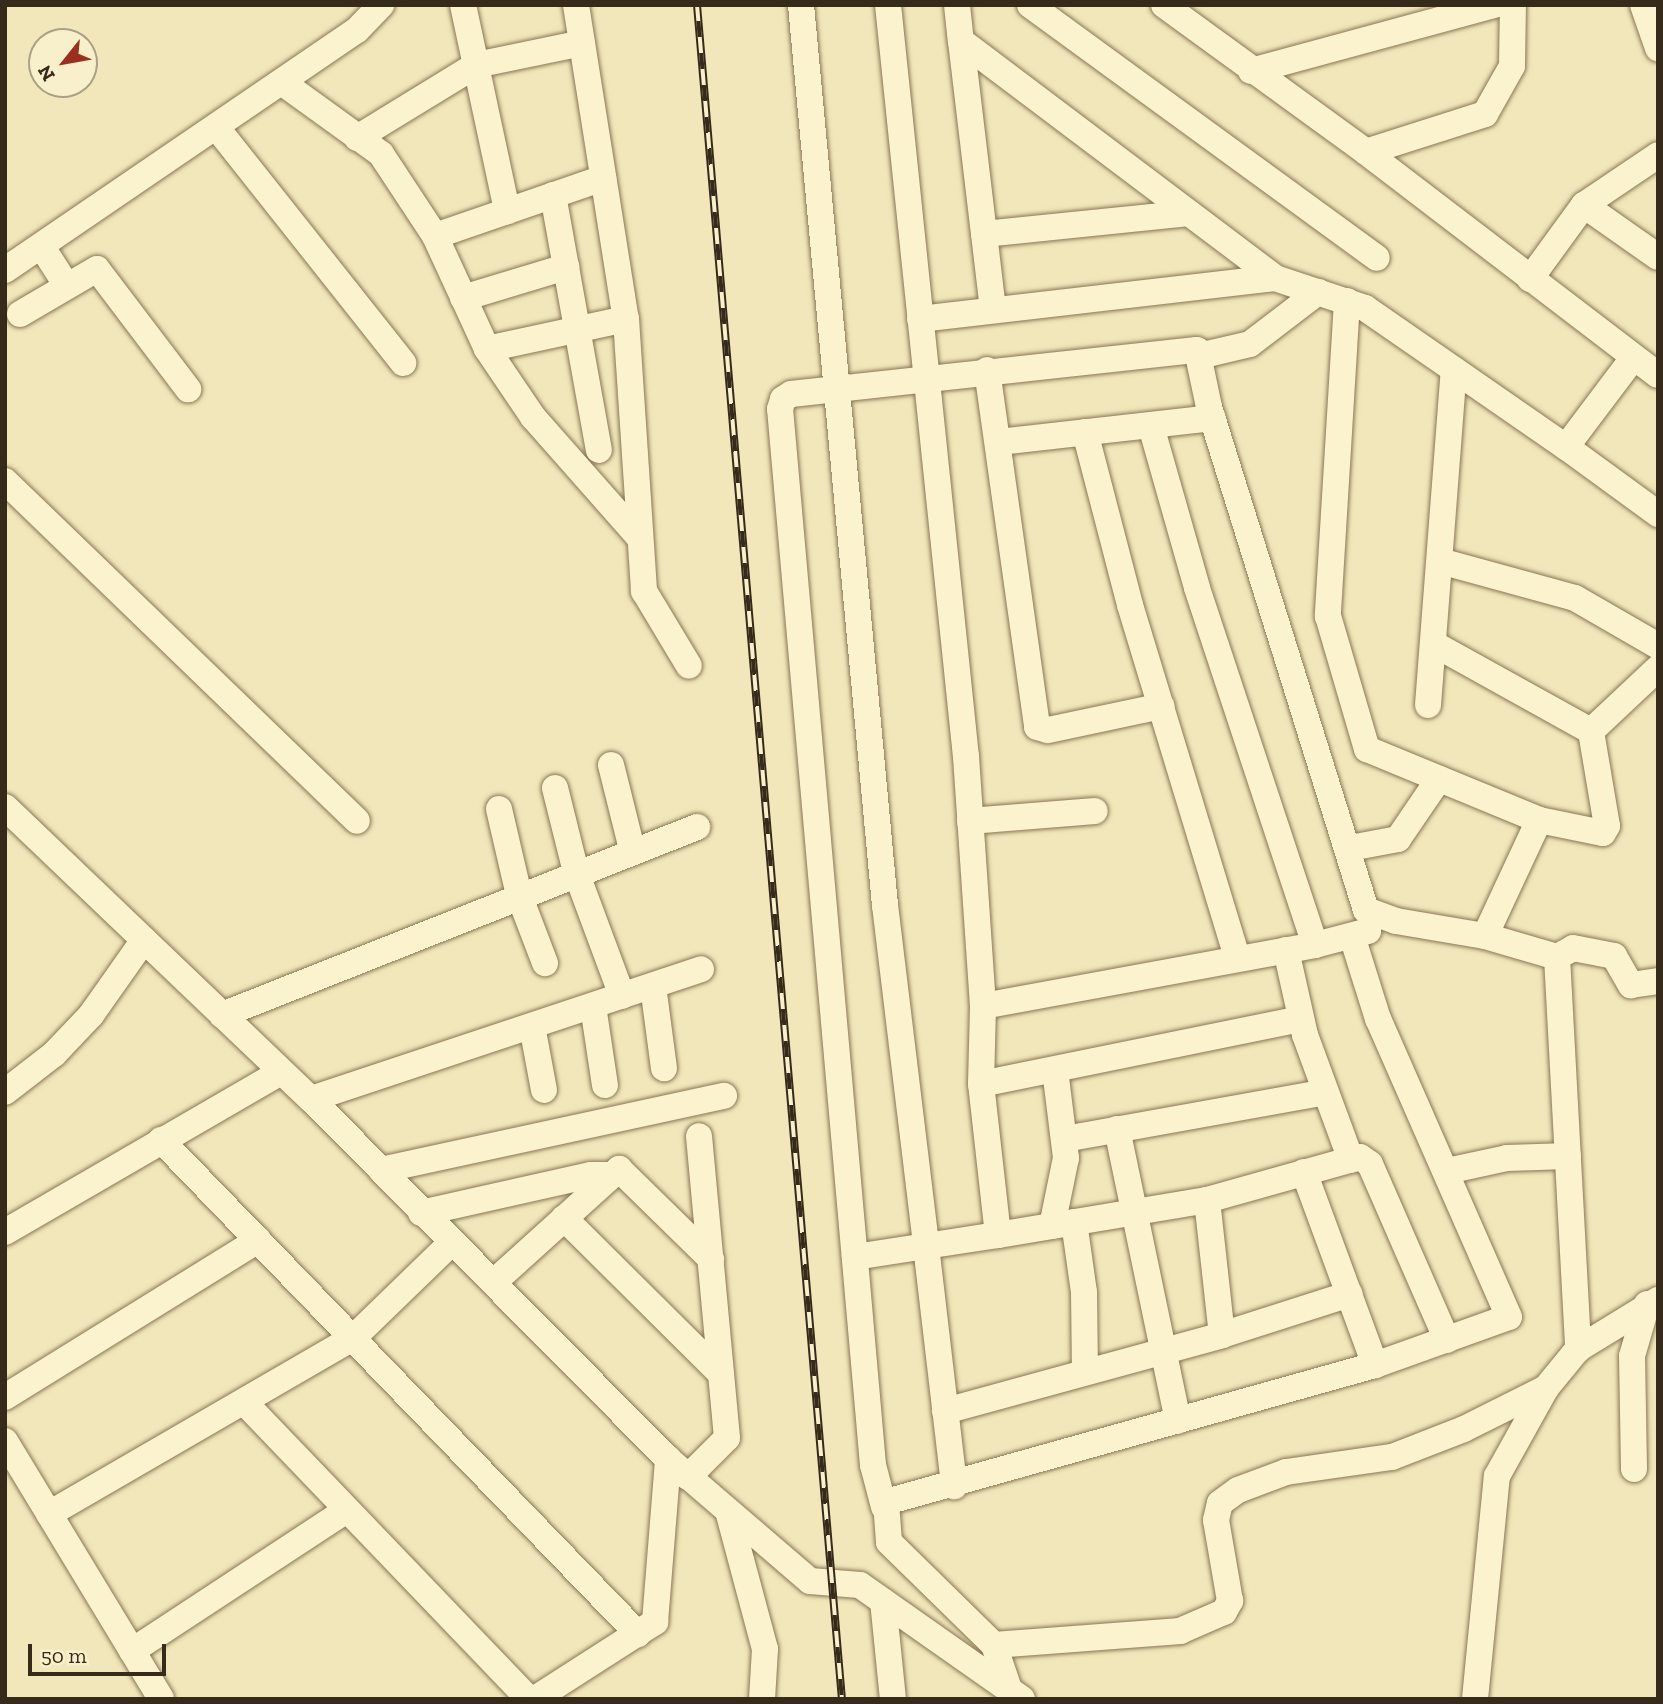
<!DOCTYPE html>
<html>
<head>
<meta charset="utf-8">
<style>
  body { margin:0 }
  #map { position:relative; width:1663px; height:1704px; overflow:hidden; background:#f1e7bb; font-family:"Zilla Slab",serif }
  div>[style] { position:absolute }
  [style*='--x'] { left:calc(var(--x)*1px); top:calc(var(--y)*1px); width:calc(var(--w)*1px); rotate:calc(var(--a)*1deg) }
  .roads { filter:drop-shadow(0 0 2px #897654) drop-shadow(0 0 2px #897654) }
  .minor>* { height:26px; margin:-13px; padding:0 13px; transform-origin:13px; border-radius:13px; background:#fbf3ce }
  .rail>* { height:8px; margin-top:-4px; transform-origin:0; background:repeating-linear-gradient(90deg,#f8f0cb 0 16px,#362b1a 0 32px); box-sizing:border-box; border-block:2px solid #362b1a }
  span { translate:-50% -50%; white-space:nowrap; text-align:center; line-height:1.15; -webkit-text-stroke:7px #f8f0cb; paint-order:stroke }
  .frame { position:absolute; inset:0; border:7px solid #362b1a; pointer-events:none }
  .north { position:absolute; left:28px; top:28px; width:70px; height:70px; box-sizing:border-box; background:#f8f0cb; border:2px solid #aaa184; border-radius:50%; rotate:239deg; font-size:19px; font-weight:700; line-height:28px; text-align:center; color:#362b1a }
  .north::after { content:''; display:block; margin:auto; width:24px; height:32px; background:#9c2d1f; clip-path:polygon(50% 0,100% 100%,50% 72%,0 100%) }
  .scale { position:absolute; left:28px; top:1644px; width:138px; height:32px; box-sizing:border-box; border:4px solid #362b1a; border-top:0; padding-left:9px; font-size:21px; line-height:24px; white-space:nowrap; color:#362b1a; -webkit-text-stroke:5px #f8f0cb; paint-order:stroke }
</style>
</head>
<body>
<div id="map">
  <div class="roads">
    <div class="minor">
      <div style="--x:463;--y:5;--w:211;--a:77.9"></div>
      <div style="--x:576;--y:5;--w:318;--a:81"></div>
      <div style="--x:626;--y:319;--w:273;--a:86.2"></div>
      <div style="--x:644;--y:591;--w:87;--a:59"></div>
      <div style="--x:801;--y:5;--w:904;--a:84.67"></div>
      <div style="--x:885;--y:905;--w:343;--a:83.1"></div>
      <div style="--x:926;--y:1246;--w:73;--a:-8.7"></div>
      <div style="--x:998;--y:1235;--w:152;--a:-96.4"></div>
      <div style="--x:981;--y:1084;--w:78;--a:-88.5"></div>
      <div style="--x:983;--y:1006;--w:250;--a:-93.9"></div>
      <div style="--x:966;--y:757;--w:756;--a:-95.92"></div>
      <div style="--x:957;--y:5;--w:36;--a:84"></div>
      <div style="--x:961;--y:41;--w:393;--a:37"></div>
      <div style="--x:1030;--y:5;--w:429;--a:36.1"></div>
      <div style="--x:1164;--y:5;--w:250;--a:36"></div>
      <div style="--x:1366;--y:152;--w:367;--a:37.4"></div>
      <div style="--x:1643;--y:5;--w:46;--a:70.8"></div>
      <div style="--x:961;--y:41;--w:271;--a:83.2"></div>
      <div style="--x:1251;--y:71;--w:252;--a:-15.2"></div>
      <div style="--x:283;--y:83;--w:121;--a:35.9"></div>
      <div style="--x:381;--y:154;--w:98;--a:56.6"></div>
      <div style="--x:435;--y:236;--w:124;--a:65.3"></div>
      <div style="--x:487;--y:349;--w:82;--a:55.9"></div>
      <div style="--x:533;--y:417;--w:157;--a:48.6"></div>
      <div style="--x:217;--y:128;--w:300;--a:51.6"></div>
      <div style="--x:357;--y:138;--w:140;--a:-31.5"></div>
      <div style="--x:476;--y:65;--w:108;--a:-11.7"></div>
      <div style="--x:1366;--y:152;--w:125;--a:-17.7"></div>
      <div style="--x:1485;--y:114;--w:55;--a:-60.6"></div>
      <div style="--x:1512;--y:66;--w:61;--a:-89.1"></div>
      <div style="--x:553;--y:195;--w:259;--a:79.8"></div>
      <div style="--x:1584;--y:205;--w:90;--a:35.1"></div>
      <div style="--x:984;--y:234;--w:206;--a:-5.8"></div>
      <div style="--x:435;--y:236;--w:178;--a:-19"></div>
      <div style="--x:42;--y:247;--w:46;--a:57.3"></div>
      <div style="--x:5;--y:270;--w:426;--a:-34.3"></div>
      <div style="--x:357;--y:30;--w:35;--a:-46"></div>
      <div style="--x:1530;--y:279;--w:92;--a:-53.9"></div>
      <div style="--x:1584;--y:205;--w:89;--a:-34"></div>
      <div style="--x:463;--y:298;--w:108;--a:-16.8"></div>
      <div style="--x:1347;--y:301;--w:316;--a:93.5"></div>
      <div style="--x:1328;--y:616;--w:139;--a:73.7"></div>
      <div style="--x:1367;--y:749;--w:186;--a:22.4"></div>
      <div style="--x:1539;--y:820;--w:65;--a:11.5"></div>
      <div style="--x:1603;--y:833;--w:8;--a:-60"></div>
      <div style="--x:1607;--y:826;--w:96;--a:-99.6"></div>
      <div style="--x:1591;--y:731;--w:92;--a:-43.2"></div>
      <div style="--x:20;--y:314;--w:89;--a:-30.3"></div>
      <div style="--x:97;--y:269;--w:151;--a:52.8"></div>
      <div style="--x:920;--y:319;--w:357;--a:-6.6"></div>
      <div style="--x:1275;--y:278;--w:95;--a:18.4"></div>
      <div style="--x:1365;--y:308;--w:244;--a:34.7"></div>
      <div style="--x:1566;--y:447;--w:111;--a:-53"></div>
      <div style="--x:487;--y:349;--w:142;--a:-12.2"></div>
      <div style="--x:1199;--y:356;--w:52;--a:-13.2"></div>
      <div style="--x:1250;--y:344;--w:86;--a:-37.4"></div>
      <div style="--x:987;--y:370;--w:360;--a:82"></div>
      <div style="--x:1037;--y:727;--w:11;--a:15"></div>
      <div style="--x:1048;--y:730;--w:116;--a:-11.9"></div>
      <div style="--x:1151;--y:426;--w:168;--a:74.1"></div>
      <div style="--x:1197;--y:588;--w:376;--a:71.7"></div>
      <div style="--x:1085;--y:432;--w:179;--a:75.4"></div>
      <div style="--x:1130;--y:605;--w:369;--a:73.1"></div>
      <div style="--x:999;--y:442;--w:215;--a:-6.4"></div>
      <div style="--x:1566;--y:447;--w:114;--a:36.1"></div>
      <div style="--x:5;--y:481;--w:489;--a:44"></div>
      <div style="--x:1440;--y:561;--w:140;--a:15.3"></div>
      <div style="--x:1575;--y:598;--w:96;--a:30"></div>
      <div style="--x:1434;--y:644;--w:179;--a:29"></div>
      <div style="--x:1428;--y:705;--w:336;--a:-85.6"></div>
      <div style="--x:611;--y:765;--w:87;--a:76"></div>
      <div style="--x:555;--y:788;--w:87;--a:76"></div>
      <div style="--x:576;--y:872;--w:132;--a:69.6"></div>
      <div style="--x:5;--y:807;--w:423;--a:43.7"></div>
      <div style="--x:311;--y:1099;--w:507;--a:45.24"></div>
      <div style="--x:668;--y:1459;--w:187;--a:40.7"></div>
      <div style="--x:810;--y:1581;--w:50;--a:4.6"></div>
      <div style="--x:860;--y:1585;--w:198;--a:35.1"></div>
      <div style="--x:499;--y:809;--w:88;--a:76.9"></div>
      <div style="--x:519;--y:895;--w:73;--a:69.1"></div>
      <div style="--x:970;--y:821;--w:125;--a:-4.6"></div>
      <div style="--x:1350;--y:848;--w:49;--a:-10.6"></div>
      <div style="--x:1398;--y:839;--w:73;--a:-55.7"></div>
      <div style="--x:1485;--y:936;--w:128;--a:-65"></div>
      <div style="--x:1286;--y:950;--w:87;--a:77.4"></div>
      <div style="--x:1305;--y:1035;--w:133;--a:69.8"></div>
      <div style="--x:1557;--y:957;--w:18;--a:-29"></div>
      <div style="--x:1573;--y:948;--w:42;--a:11"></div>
      <div style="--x:1614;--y:956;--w:34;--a:60"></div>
      <div style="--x:1631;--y:985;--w:27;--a:-8"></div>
      <div style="--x:653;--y:986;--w:83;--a:82.4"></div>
      <div style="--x:593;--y:1006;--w:80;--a:81.4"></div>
      <div style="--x:983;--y:1006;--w:338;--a:-10.4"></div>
      <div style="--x:1315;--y:945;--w:55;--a:-14.8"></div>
      <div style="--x:222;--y:1015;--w:511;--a:-21.59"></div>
      <div style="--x:532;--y:1026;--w:65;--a:79.4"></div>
      <div style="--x:981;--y:1084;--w:326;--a:-11.5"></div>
      <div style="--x:5;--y:1092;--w:62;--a:-37.8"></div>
      <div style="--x:54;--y:1054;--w:54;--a:-46.5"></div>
      <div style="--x:91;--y:1015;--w:92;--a:-54.8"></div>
      <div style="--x:311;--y:1099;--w:411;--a:-18.4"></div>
      <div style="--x:1117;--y:1129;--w:298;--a:78.2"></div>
      <div style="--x:1065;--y:1139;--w:264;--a:-10.2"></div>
      <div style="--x:161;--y:1140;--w:687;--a:46"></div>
      <div style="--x:381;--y:1170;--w:351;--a:-12.2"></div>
      <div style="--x:1447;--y:1171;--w:61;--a:-12.2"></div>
      <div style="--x:1507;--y:1158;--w:61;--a:-1.9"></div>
      <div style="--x:1304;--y:1172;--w:206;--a:69.8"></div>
      <div style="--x:1207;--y:1200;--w:136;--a:83.7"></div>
      <div style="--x:421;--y:1213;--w:174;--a:-12.6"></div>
      <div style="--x:591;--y:1175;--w:20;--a:0"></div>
      <div style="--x:564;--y:1218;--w:220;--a:44.8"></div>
      <div style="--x:1074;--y:1222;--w:71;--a:81.9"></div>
      <div style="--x:1084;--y:1292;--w:80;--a:89.3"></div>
      <div style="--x:1052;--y:1226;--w:69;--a:-78.4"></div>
      <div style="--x:1066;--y:1158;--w:89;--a:-97.1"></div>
      <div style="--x:5;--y:1232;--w:317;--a:-30.1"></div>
      <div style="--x:998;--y:1235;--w:212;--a:-9.5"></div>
      <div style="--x:1207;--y:1200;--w:159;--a:-15.7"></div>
      <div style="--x:1360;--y:1157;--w:12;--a:35"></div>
      <div style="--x:1370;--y:1164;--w:192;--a:66.4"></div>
      <div style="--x:855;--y:1257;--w:72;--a:-8.8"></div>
      <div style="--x:926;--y:1246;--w:242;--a:83.3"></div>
      <div style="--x:494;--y:1282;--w:169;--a:-42.1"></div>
      <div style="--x:619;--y:1169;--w:129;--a:44.4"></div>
      <div style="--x:5;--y:1397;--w:298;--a:-31.8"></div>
      <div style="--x:244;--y:1402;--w:412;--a:46.2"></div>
      <div style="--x:945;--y:1411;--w:287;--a:-15.3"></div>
      <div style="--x:1222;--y:1335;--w:134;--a:-17.8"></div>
      <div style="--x:5;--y:1441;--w:301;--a:58.8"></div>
      <div style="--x:1634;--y:1469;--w:113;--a:-91"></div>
      <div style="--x:1632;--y:1356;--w:54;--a:-73.9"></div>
      <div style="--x:688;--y:1477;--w:55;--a:-45"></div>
      <div style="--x:727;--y:1438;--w:303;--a:-95.3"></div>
      <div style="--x:884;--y:1507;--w:43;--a:-104.7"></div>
      <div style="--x:873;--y:1465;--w:1060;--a:-95.03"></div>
      <div style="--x:780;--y:409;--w:10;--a:-73"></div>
      <div style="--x:783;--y:399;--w:9;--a:-32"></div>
      <div style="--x:791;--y:394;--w:408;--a:-6.2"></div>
      <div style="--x:1197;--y:350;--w:58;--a:78.1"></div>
      <div style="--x:1209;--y:407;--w:527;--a:72.67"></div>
      <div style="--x:1366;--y:910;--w:32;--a:20"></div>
      <div style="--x:1396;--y:921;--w:90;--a:9.6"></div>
      <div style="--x:1485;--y:936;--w:75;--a:16.3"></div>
      <div style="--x:1557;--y:957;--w:393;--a:86.9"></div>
      <div style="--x:728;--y:1511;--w:143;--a:75"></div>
      <div style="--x:765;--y:1649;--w:50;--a:93.4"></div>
      <div style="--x:49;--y:1514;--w:351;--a:-30.1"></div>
      <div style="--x:353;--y:1338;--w:136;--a:-44.1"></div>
      <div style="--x:883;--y:1601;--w:99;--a:84.2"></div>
      <div style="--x:994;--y:1645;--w:187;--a:-4.3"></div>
      <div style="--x:1180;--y:1631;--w:48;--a:-23.4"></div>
      <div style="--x:1224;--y:1612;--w:13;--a:-61"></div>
      <div style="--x:1230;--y:1601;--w:82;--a:-99.8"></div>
      <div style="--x:1216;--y:1520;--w:17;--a:-77"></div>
      <div style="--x:1220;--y:1503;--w:22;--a:-36"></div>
      <div style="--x:1238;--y:1490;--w:51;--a:-20.6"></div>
      <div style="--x:1286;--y:1472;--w:107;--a:-8.1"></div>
      <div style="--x:1392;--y:1457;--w:77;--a:-21.3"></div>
      <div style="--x:1464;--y:1429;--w:92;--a:-26.6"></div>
      <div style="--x:1546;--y:1388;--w:50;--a:-50.6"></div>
      <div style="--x:1578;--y:1349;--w:94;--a:-31.5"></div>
      <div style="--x:132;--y:1651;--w:257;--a:-33.3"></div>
      <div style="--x:1009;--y:1689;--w:46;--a:-108.8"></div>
      <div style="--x:994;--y:1645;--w:147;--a:-135.6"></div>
      <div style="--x:889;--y:1542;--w:40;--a:-94.3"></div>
      <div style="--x:886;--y:1502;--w:508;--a:-15.65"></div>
      <div style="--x:1375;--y:1365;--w:142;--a:-19.7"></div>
      <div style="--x:1509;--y:1317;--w:326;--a:-113.7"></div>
      <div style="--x:1378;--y:1019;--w:87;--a:-107.4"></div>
      <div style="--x:535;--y:1699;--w:143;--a:-32.7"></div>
      <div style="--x:655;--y:1622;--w:164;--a:-85.4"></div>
      <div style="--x:1475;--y:1699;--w:224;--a:-84.4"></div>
      <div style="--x:1497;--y:1476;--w:101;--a:-60.9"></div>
    </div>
  </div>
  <div class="rail">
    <div style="--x:697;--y:5;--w:1700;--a:85.11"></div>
  </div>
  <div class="frame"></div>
  <div class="north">N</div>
  <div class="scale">50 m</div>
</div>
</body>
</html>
